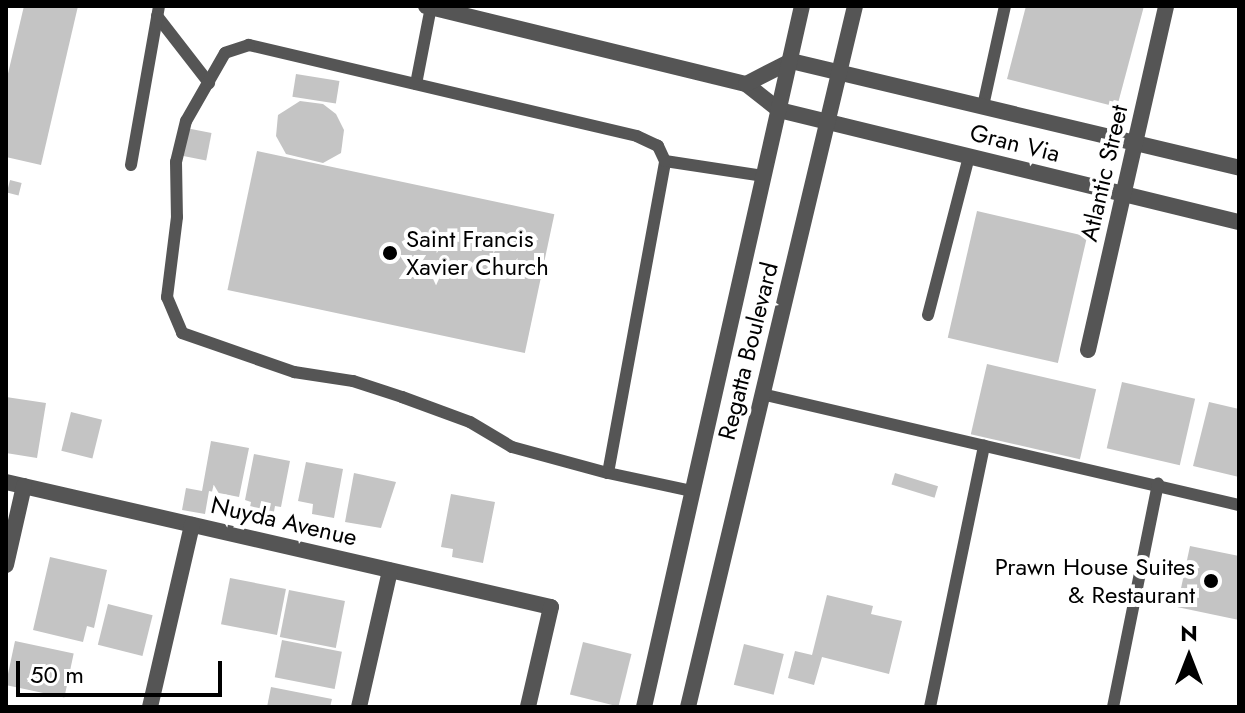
<!DOCTYPE html>
<html>
<head>
<meta charset="utf-8">
<style>
  body { margin:0 }
  #map { position:relative; width:1245px; height:713px; overflow:hidden; background:#fff; font-family:Jost,sans-serif }
  div>[style] { position:absolute }
  [style*='--x'] { left:calc(var(--x)*1px); top:calc(var(--y)*1px); width:calc(var(--w)*1px); rotate:calc(var(--a)*1deg) }
  .building>* { inset:0; background:#c4c4c4; transform-origin:0 0 }
  .service>* { height:12px; margin:-6px; padding:0 6px; transform-origin:6px; border-radius:6px; background:#555 }
  .minor>* { height:16px; margin:-8px; padding:0 8px; transform-origin:8px; border-radius:8px; background:#555 }
  .tertiary>* { height:16px; margin:-8px; padding:0 8px; transform-origin:8px; border-radius:8px; background:#555 }
  .dots>* { width:22px; height:22px; translate:-50% -50%; box-sizing:border-box; border:4px solid #fff; border-radius:50% }
  span { translate:-50% -50%; white-space:nowrap; text-align:center; line-height:1.15; -webkit-text-stroke:8px #fff; paint-order:stroke }
  .street-label { font-size:24px; color:#000 }
  .poi-label { font-size:24px; color:#000 }
  .left { translate:0 -50%; text-align:left }
  .right { translate:-100% -50%; text-align:right }
  .frame { position:absolute; inset:0; border:8px solid #000; pointer-events:none }
  .north { position:absolute; left:1149px; top:617px; width:80px; height:80px; -webkit-text-stroke:6px #fff; paint-order:stroke; rotate:0deg; font-size:22px; font-weight:700; line-height:32px; text-align:center; color:#000 }
  .north::after { content:''; display:block; margin:auto; width:28px; height:36px; background:#000; clip-path:polygon(50% 0,100% 100%,50% 72%,0 100%) }
  .scale { position:absolute; left:16px; top:661px; width:206px; height:36px; box-sizing:border-box; border:4px solid #000; border-top:0; padding-left:10px; font-size:24px; line-height:28px; white-space:nowrap; color:#000; -webkit-text-stroke:6px #fff; paint-order:stroke }
</style>
</head>
<body>
<div id="map">
  <div class="building">
    <div style="clip-path:polygon(24px 6px,78px 6px,41px 165px,6px 157px,6px 82px)"></div>
    <div style="clip-path:polygon(1026px 6px,1144px 6px,1117px 107px,1007px 79px)"></div>
    <div style="left:296px;top:74px;width:44px;height:23px;rotate:9deg"></div>
    <div style="clip-path:polygon(300px 101px,323px 104px,336px 114px,344px 130px,341px 153px,323px 163px,286px 154px,276px 136px,278px 115px)"></div>
    <div style="left:186px;top:128px;width:26px;height:28px;rotate:11deg"></div>
    <div style="left:257px;top:151px;width:304px;height:142px;rotate:12deg"></div>
    <div style="left:10px;top:180px;width:12px;height:13px;rotate:14deg"></div>
    <div style="left:977px;top:211px;width:113px;height:130px;rotate:13deg"></div>
    <div style="left:987px;top:364px;width:112px;height:72px;rotate:13deg"></div>
    <div style="left:1122px;top:382px;width:75px;height:68px;rotate:13deg"></div>
    <div style="clip-path:polygon(6px 397px,46px 403px,37px 458px,6px 453px)"></div>
    <div style="clip-path:polygon(1209px 402px,1239px 409px,1239px 477px,1193px 466px)"></div>
    <div style="left:71px;top:412px;width:32px;height:40px;rotate:14deg"></div>
    <div style="clip-path:polygon(211px 441px,249px 448px,239px 497px,209px 491px,205px 514px,182px 510px,186px 488px,202px 491px)"></div>
    <div style="clip-path:polygon(254px 454px,290px 461px,281px 507px,275px 506px,273px 517px,249px 512px,251px 502px,245px 500px)"></div>
    <div style="clip-path:polygon(306px 462px,343px 469px,334px 518px,312px 514px,313px 504px,298px 501px)"></div>
    <div style="clip-path:polygon(354px 473px,396px 482px,381px 528px,345px 522px)"></div>
    <div style="left:895px;top:473px;width:45px;height:12px;rotate:17deg"></div>
    <div style="clip-path:polygon(451px 494px,495px 502px,483px 563px,452px 557px,453px 549px,441px 547px)"></div>
    <div style="clip-path:polygon(1190px 546px,1239px 556px,1239px 620px,1177px 607px)"></div>
    <div style="clip-path:polygon(50px 557px,107px 570px,94px 628px,87px 626px,83px 642px,33px 630px)"></div>
    <div style="left:230px;top:578px;width:57px;height:47px;rotate:11deg"></div>
    <div style="left:289px;top:590px;width:57px;height:48px;rotate:11deg"></div>
    <div style="clip-path:polygon(827px 595px,873px 606px,871px 614px,902px 621px,889px 674px,822px 657px,814px 685px,788px 678px,795px 651px,812px 655px)"></div>
    <div style="left:108px;top:604px;width:46px;height:42px;rotate:14deg"></div>
    <div style="left:282px;top:640px;width:61px;height:38px;rotate:11deg"></div>
    <div style="left:15px;top:641px;width:60px;height:45px;rotate:12deg"></div>
    <div style="left:583px;top:642px;width:50px;height:54px;rotate:14deg"></div>
    <div style="left:744px;top:644px;width:41px;height:42px;rotate:14deg"></div>
    <div style="clip-path:polygon(271px 687px,332px 699px,330px 707px,267px 707px)"></div>
  </div>
  <div class="service">
    <div style="--x:157;--y:16;--w:85;--a:52.2"></div>
    <div style="--x:416;--y:84;--w:78;--a:-79"></div>
    <div style="--x:983;--y:106;--w:102;--a:-77.6"></div>
    <div style="--x:665;--y:161;--w:100;--a:8.6"></div>
    <div style="--x:131;--y:165;--w:161;--a:-80"></div>
    <div style="--x:928;--y:315;--w:164;--a:-75.5"></div>
    <div style="--x:762;--y:394;--w:490;--a:13.1"></div>
    <div style="--x:608;--y:473;--w:317;--a:-79.6"></div>
    <div style="--x:665;--y:161;--w:17;--a:-115"></div>
    <div style="--x:658;--y:146;--w:23;--a:-155"></div>
    <div style="--x:637;--y:136;--w:399;--a:-166.8"></div>
    <div style="--x:249;--y:45;--w:25;--a:162"></div>
    <div style="--x:225;--y:53;--w:78;--a:119.8"></div>
    <div style="--x:186;--y:121;--w:42;--a:103.7"></div>
    <div style="--x:176;--y:162;--w:55;--a:89"></div>
    <div style="--x:177;--y:217;--w:81;--a:97.1"></div>
    <div style="--x:167;--y:297;--w:39;--a:67"></div>
    <div style="--x:182;--y:333;--w:119;--a:19.2"></div>
    <div style="--x:294;--y:372;--w:60;--a:8.7"></div>
    <div style="--x:353;--y:381;--w:52;--a:18.1"></div>
    <div style="--x:402;--y:397;--w:72;--a:20.2"></div>
    <div style="--x:470;--y:422;--w:49;--a:30.8"></div>
    <div style="--x:512;--y:447;--w:99;--a:15.2"></div>
    <div style="--x:608;--y:473;--w:85;--a:12.2"></div>
    <div style="--x:930;--y:707;--w:267;--a:-78.3"></div>
    <div style="--x:1113;--y:707;--w:228;--a:-78.6"></div>
  </div>
  <div class="minor">
    <div style="--x:426;--y:6;--w:329;--a:13.7"></div>
    <div style="--x:746;--y:84;--w:42;--a:38.2"></div>
    <div style="--x:779;--y:110;--w:473;--a:13.7"></div>
    <div style="--x:746;--y:84;--w:51;--a:-27.1"></div>
    <div style="--x:791;--y:61;--w:461;--a:13.4"></div>
    <div style="--x:1088;--y:350;--w:353;--a:-77.2"></div>
    <div style="--x:6;--y:482;--w:559;--a:12.92"></div>
    <div style="--x:551;--y:607;--w:103;--a:103"></div>
    <div style="--x:6;--y:565;--w:81;--a:-77.2"></div>
    <div style="--x:150;--y:707;--w:187;--a:-77"></div>
    <div style="--x:359;--y:707;--w:140;--a:-77.2"></div>
  </div>
  <div class="tertiary">
    <div style="--x:644;--y:707;--w:719;--a:-77.3"></div>
    <div style="--x:688;--y:707;--w:721;--a:-76.6"></div>
  </div>
  <div class="dots">
    <div style="left:390px;top:253px;background:#000"></div>
    <div style="left:1211px;top:581px;background:#000"></div>
  </div>
  <div class="street-label">
    <span style="left:1015px;top:143px;rotate:14deg">Gran Via</span>
    <span style="left:1104px;top:173px;rotate:-77deg">Atlantic Street</span>
    <span style="left:748px;top:351px;rotate:-76deg">Regatta Boulevard</span>
    <span style="left:284px;top:521px;rotate:13deg">Nuyda Avenue</span>
  </div>
  <div class="poi-label">
    <span class="left" style="left:406px;top:253px">Saint Francis<br>Xavier Church</span>
    <span class="right" style="left:1195px;top:581px">Prawn House Suites<br>&amp; Restaurant</span>
  </div>
  <div class="frame"></div>
  <div class="north">N</div>
  <div class="scale">50 m</div>
</div>
</body>
</html>
